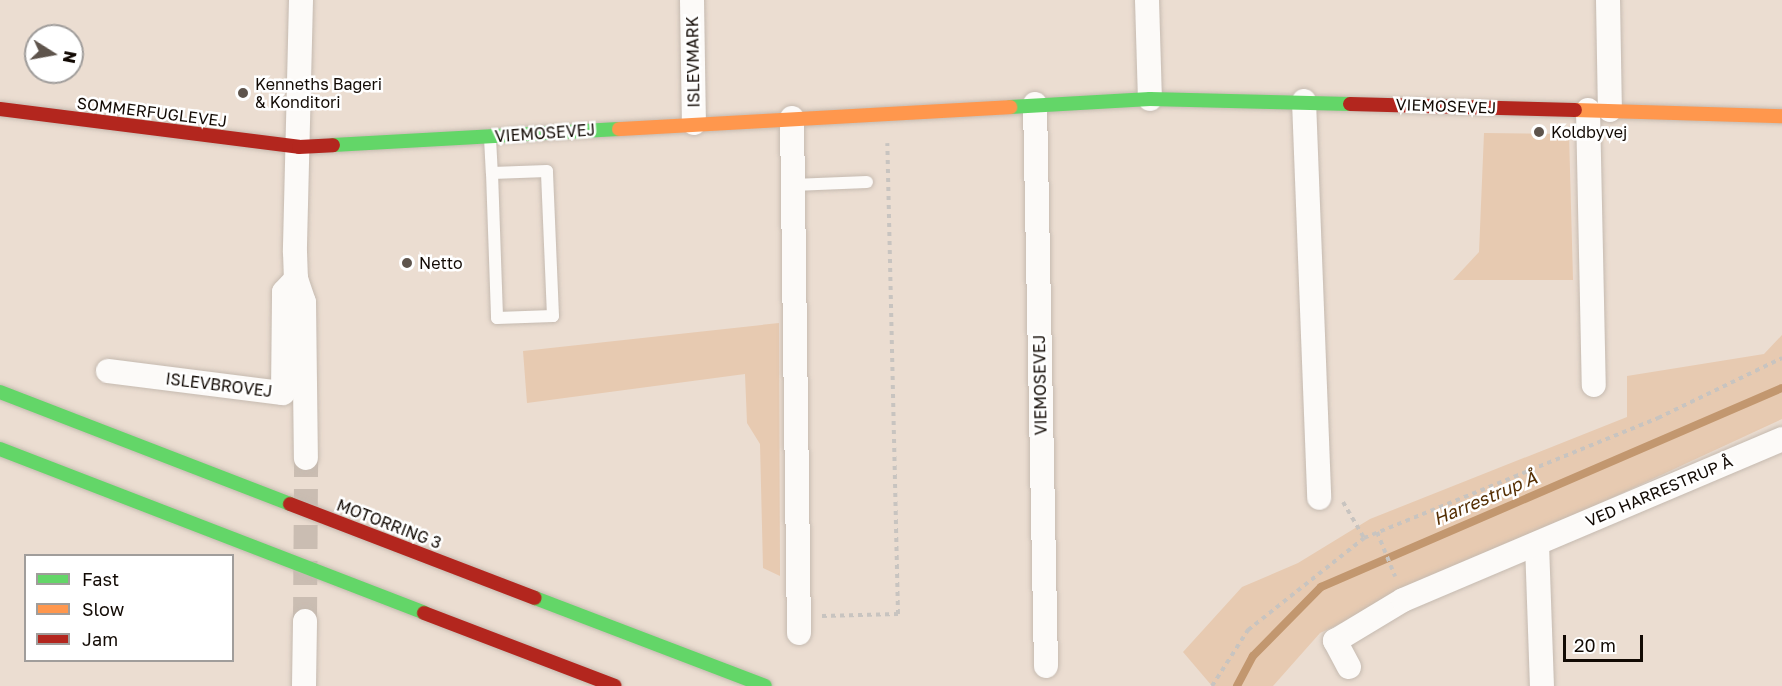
<!DOCTYPE html>
<html>
<head>
<meta charset="utf-8">
<style>
  body { margin:0 }
  #map { position:relative; width:1782px; height:686px; overflow:hidden; background:#ebddd1; font-family:"Golos Text",sans-serif }
  div>[style] { position:absolute }
  [style*='--x'] { left:calc(var(--x)*1px); top:calc(var(--y)*1px); width:calc(var(--w)*1px); rotate:calc(var(--a)*1deg) }
  .green>* { inset:0; background:#e7cab1 }
  .stream>* { height:8px; margin:-4px; padding:0 4px; transform-origin:4px; border-radius:4px; background:#c2976f }
  .street-tunnel>* { height:24px; margin-top:-12px; transform-origin:0; background:repeating-linear-gradient(90deg,#cabdb2 0 24px,transparent 0 36px) }
  .path>* { height:4px; margin-top:-2px; transform-origin:0; background:repeating-linear-gradient(90deg,#c8c4c0 0 4.5px,transparent 0 9px) }
  .roads { filter:drop-shadow(0 0 2px #c5bab0) drop-shadow(0 0 2px #c5bab0) }
  .lane>* { height:12px; margin:-6px; padding:0 6px; transform-origin:6px; border-radius:6px; background:#fcfaf8 }
  .street>* { height:24px; margin:-12px; padding:0 12px; transform-origin:12px; border-radius:12px; background:#fcfaf8 }
  .fast>* { height:14px; margin:-7px; padding:0 7px; transform-origin:7px; border-radius:7px; background:#63d668 }
  .slow>* { height:14px; margin:-7px; padding:0 7px; transform-origin:7px; border-radius:7px; background:#ff974d }
  .jam>* { height:14px; margin:-7px; padding:0 7px; transform-origin:7px; border-radius:7px; background:#b3261e }
  .dots>* { width:16px; height:16px; translate:-50% -50%; box-sizing:border-box; border:3px solid #fff; border-radius:50% }
  span { translate:-50% -50%; white-space:nowrap; text-align:center; line-height:1.15; -webkit-text-stroke:5px #fff; paint-order:stroke }
  .street-label { font-size:16px; color:#120a04 }
  .poi-label { font-size:16px; color:#120a04 }
  .left { translate:0 -50%; text-align:left }
  .water-label { font-size:18px; color:#542e03; font-style:italic }
  .legend { position:absolute; left:24px; top:554px; width:210px; height:108px; box-sizing:border-box; background:#fff; border:2px solid #a09d9b; margin:0; padding:8px 10px; list-style:none; font-size:18px; color:#120a04 }
  .legend li { display:flex; align-items:center; gap:12px; height:30px }
  .legend b { width:30px; border:2px solid #a09d9b }
  .north { position:absolute; left:24px; top:24px; width:60px; height:60px; box-sizing:border-box; background:#fff; border:2px solid #a09d9b; border-radius:50%; rotate:101deg; font-size:16px; font-weight:700; line-height:24px; text-align:center; color:#120a04 }
  .north::after { content:''; display:block; margin:auto; width:21px; height:27px; background:#5e544c; clip-path:polygon(50% 0,100% 100%,50% 72%,0 100%) }
  .scale { position:absolute; left:1563px; top:635px; width:80px; height:27px; box-sizing:border-box; border:3px solid #120a04; border-top:0; padding-left:8px; font-size:18px; line-height:21px; white-space:nowrap; color:#120a04; -webkit-text-stroke:4px #fff; paint-order:stroke }
</style>
</head>
<body>
<div id="map">
  <div class="green">
    <div style="clip-path:polygon(1484px 133px,1569px 134px,1573px 280px,1453px 280px,1479px 252px)"></div>
    <div style="clip-path:polygon(779px 323px,780px 576px,763px 568px,760px 444px,747px 423px,745px 374px,527px 403px,523px 351px)"></div>
    <div style="clip-path:polygon(1782px 335px,1782px 419px,1320px 633px,1273px 686px,1212px 686px,1183px 652px,1242px 587px,1298px 563px,1370px 519px,1627px 417px,1627px 376px,1764px 354px)"></div>
  </div>
  <div class="stream">
    <div style="--x:1237;--y:686;--w:34;--a:-62"></div>
    <div style="--x:1253;--y:656;--w:97;--a:-45.4"></div>
    <div style="--x:1321;--y:587;--w:502;--a:-23.35"></div>
  </div>
  <div class="street-tunnel">
    <div style="--x:305;--y:621;--w:163;--a:-89.6"></div>
  </div>
  <div class="path">
    <div style="--x:1343;--y:502;--w:42;--a:59.7"></div>
    <div style="--x:1377;--y:532;--w:48;--a:67.8"></div>
    <div style="--x:822;--y:616;--w:76;--a:-1.5"></div>
    <div style="--x:898;--y:614;--w:471;--a:-91.3"></div>
    <div style="--x:1212;--y:686;--w:67;--a:-57.3"></div>
    <div style="--x:1248;--y:630;--w:148;--a:-38.4"></div>
    <div style="--x:1364;--y:538;--w:318;--a:-22.2"></div>
    <div style="--x:1658;--y:418;--w:138;--a:-25.8"></div>
  </div>
  <div class="roads">
    <div class="lane">
      <div style="--x:490;--y:138;--w:35;--a:87"></div>
      <div style="--x:492;--y:173;--w:145;--a:88"></div>
      <div style="--x:497;--y:318;--w:56;--a:-2"></div>
      <div style="--x:553;--y:316;--w:145;--a:-92.4"></div>
      <div style="--x:547;--y:171;--w:55;--a:177.9"></div>
      <div style="--x:793;--y:185;--w:74;--a:-2.3"></div>
    </div>
    <div class="street">
      <div style="--x:301;--y:0;--w:252;--a:91.4"></div>
      <div style="--x:295;--y:252;--w:27;--a:88"></div>
      <div style="--x:296;--y:279;--w:24;--a:71"></div>
      <div style="--x:304;--y:302;--w:156;--a:89.3"></div>
      <div style="--x:692;--y:0;--w:123;--a:89.1"></div>
      <div style="--x:1147;--y:0;--w:99;--a:88.3"></div>
      <div style="--x:1608;--y:0;--w:110;--a:89"></div>
      <div style="--x:1304;--y:101;--w:397;--a:87.8"></div>
      <div style="--x:1035;--y:104;--w:562;--a:88.88"></div>
      <div style="--x:1588;--y:110;--w:275;--a:88.8"></div>
      <div style="--x:792;--y:118;--w:515;--a:89.22"></div>
      <div style="--x:108;--y:371;--w:176;--a:7.2"></div>
      <div style="--x:283;--y:393;--w:101;--a:-89.4"></div>
      <div style="--x:284;--y:292;--w:18;--a:-47"></div>
      <div style="--x:1537;--y:544;--w:142;--a:88"></div>
      <div style="--x:1349;--y:667;--w:30;--a:-118"></div>
      <div style="--x:1335;--y:641;--w:79;--a:-31.1"></div>
      <div style="--x:1403;--y:600;--w:412;--a:-23"></div>
      <div style="--x:304;--y:686;--w:65;--a:-89.1"></div>
    </div>
    <div class="fast">
      <div style="--x:1010;--y:107;--w:140;--a:-3.3"></div>
      <div style="--x:1150;--y:99;--w:200;--a:1.4"></div>
      <div style="--x:333;--y:145;--w:286;--a:-3.2"></div>
      <div style="--x:0;--y:392;--w:311;--a:21.1"></div>
      <div style="--x:0;--y:449;--w:455;--a:21.1"></div>
      <div style="--x:535;--y:598;--w:246;--a:20.9"></div>
    </div>
    <div class="slow">
      <div style="--x:1575;--y:110;--w:207;--a:1.7"></div>
      <div style="--x:619;--y:129;--w:392;--a:-3.2"></div>
    </div>
    <div class="jam">
      <div style="--x:1350;--y:104;--w:225;--a:1.5"></div>
      <div style="--x:0;--y:109;--w:301;--a:7.2"></div>
      <div style="--x:299;--y:147;--w:34;--a:-3"></div>
      <div style="--x:290;--y:504;--w:262;--a:21"></div>
      <div style="--x:424;--y:613;--w:204;--a:20.9"></div>
    </div>
  </div>
  <div class="dots">
    <div style="left:243px;top:93px;background:#5e544c"></div>
    <div style="left:1539px;top:132px;background:#5e544c"></div>
    <div style="left:407px;top:263px;background:#5e544c"></div>
  </div>
  <div class="street-label">
    <span style="left:693px;top:62px;rotate:-91deg">ISLEVMARK</span>
    <span style="left:1446px;top:106px;rotate:2deg">VIEMOSEVEJ</span>
    <span style="left:152px;top:112px;rotate:7deg">SOMMERFUGLEVEJ</span>
    <span style="left:545px;top:133px;rotate:-4deg">VIEMOSEVEJ</span>
    <span style="left:219px;top:385px;rotate:7deg">ISLEVBROVEJ</span>
    <span style="left:1040px;top:385px;rotate:-91deg">VIEMOSEVEJ</span>
    <span style="left:1659px;top:491px;rotate:-23deg">VED HARRESTRUP Å</span>
    <span style="left:389px;top:524px;rotate:21deg">MOTORRING 3</span>
  </div>
  <div class="poi-label">
    <span class="left" style="left:255px;top:93px">Kenneths Bageri<br>&amp; Konditori</span>
    <span class="left" style="left:1551px;top:132px">Koldbyvej</span>
    <span class="left" style="left:419px;top:263px">Netto</span>
  </div>
  <div class="water-label">
    <span style="left:1485px;top:498px;rotate:-23deg">Harrestrup Å</span>
  </div>
  <ul class="legend">
  <li><b style="height:8px;background:#63d668"></b>Fast</li>
  <li><b style="height:8px;background:#ff974d"></b>Slow</li>
  <li><b style="height:8px;background:#b3261e"></b>Jam</li>
  </ul>
  <div class="north">N</div>
  <div class="scale">20 m</div>
</div>
</body>
</html>
